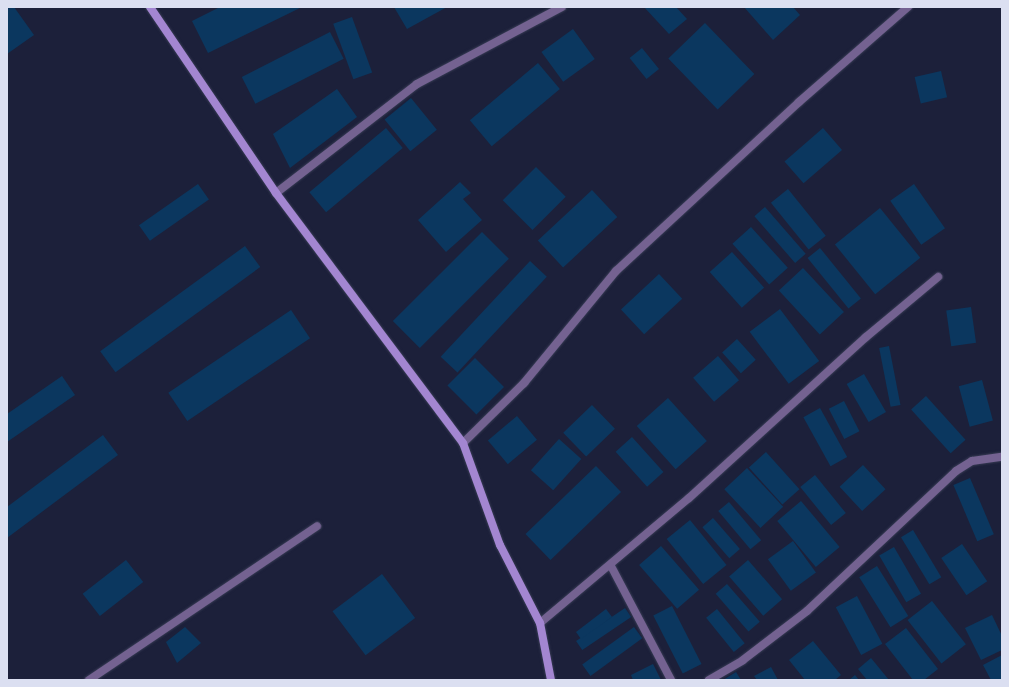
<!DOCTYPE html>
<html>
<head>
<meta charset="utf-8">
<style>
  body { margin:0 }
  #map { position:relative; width:1009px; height:687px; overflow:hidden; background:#1c203a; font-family:"Alegreya Sans",sans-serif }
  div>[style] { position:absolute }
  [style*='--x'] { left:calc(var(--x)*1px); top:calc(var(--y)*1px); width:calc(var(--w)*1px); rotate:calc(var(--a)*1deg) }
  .building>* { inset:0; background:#0b375f; transform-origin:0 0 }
  .roads { filter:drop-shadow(0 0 1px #373b54) drop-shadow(0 0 1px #373b54) }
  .street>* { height:8px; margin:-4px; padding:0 4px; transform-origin:4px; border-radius:4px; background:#746291 }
  .secondary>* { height:8px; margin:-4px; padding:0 4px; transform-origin:4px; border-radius:4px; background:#a386d1 }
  span { translate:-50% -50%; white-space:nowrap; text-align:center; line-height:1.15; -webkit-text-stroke:3.5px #090b16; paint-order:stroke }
  .frame { position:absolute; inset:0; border:8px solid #dbdff1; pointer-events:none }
</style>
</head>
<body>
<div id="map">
  <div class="building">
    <div style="clip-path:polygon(7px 7px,14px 7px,34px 35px,7px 54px)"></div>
    <div style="clip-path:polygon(220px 7px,302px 7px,208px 53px,192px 21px)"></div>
    <div style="clip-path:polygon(394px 7px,447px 7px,407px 29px)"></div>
    <div style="clip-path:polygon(644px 7px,676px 7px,687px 19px,669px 34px)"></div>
    <div style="clip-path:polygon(744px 7px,793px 7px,800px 15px,773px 40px)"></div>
    <div style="left:352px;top:17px;width:59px;height:20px;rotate:70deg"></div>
    <div style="left:705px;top:23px;width:71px;height:51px;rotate:46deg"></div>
    <div style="left:573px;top:29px;width:37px;height:39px;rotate:54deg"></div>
    <div style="left:330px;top:32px;width:30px;height:99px;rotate:63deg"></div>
    <div style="left:642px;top:48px;width:27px;height:16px;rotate:51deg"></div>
    <div style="left:538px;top:63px;width:34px;height:89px;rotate:50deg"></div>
    <div style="left:941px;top:71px;width:27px;height:27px;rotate:77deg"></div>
    <div style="clip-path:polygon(337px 89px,357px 117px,290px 168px,273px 134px)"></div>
    <div style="left:411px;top:98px;width:41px;height:34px;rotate:51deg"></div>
    <div style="left:386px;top:128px;width:26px;height:100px;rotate:50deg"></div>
    <div style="left:823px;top:128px;width:29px;height:51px;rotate:49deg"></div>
    <div style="left:536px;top:167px;width:42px;height:47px;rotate:45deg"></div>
    <div style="clip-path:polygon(460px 182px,471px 193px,463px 199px,482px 220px,446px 252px,418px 220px)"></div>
    <div style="left:198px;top:184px;width:19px;height:72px;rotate:55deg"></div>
    <div style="left:914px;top:184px;width:54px;height:29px;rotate:55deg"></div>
    <div style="left:788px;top:189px;width:60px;height:22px;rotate:51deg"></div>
    <div style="left:592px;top:190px;width:37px;height:74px;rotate:47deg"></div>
    <div style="left:765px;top:207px;width:62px;height:14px;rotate:49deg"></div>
    <div style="left:880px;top:208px;width:64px;height:58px;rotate:51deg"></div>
    <div style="left:751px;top:227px;width:55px;height:25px;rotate:48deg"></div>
    <div style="left:482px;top:232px;width:38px;height:126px;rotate:45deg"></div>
    <div style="left:245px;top:246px;width:26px;height:179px;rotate:54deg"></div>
    <div style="left:820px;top:248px;width:65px;height:16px;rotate:51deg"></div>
    <div style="left:732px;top:252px;width:48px;height:30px;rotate:48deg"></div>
    <div style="left:530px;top:261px;width:23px;height:131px;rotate:43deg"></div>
    <div style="left:803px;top:268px;width:60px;height:33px;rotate:47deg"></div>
    <div style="left:659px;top:274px;width:34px;height:52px;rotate:47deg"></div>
    <div style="left:971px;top:307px;width:36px;height:25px;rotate:82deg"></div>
    <div style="left:780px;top:309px;width:65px;height:38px;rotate:53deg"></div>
    <div style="left:291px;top:310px;width:34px;height:148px;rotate:56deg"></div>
    <div style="left:737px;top:339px;width:28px;height:20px;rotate:48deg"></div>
    <div style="left:889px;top:346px;width:60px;height:10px;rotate:79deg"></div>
    <div style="left:718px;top:356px;width:32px;height:33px;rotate:49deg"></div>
    <div style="left:475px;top:358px;width:41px;height:39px;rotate:45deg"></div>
    <div style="left:864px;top:374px;width:44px;height:20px;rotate:60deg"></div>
    <div style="clip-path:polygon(62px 376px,75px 395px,7px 442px,7px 414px)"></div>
    <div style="left:982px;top:380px;width:42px;height:24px;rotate:75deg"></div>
    <div style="left:926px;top:396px;width:59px;height:20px;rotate:48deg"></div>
    <div style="left:668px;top:398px;width:58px;height:42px;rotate:48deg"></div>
    <div style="left:844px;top:401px;width:34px;height:17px;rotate:63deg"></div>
    <div style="left:592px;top:405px;width:33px;height:40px;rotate:46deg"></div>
    <div style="left:820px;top:408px;width:56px;height:19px;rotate:61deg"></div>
    <div style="left:517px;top:416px;width:31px;height:38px;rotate:50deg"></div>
    <div style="clip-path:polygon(103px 435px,118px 455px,7px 538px,7px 507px)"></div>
    <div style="left:632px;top:437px;width:47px;height:22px;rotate:48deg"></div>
    <div style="left:559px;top:439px;width:30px;height:42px;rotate:42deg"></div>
    <div style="left:766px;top:452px;width:50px;height:23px;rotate:48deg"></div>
    <div style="left:863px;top:465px;width:33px;height:32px;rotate:47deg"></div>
    <div style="left:596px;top:466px;width:36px;height:98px;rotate:46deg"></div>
    <div style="left:747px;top:468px;width:53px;height:31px;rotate:47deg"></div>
    <div style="left:815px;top:475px;width:49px;height:19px;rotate:51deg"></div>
    <div style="left:970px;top:478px;width:61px;height:18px;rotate:67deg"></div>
    <div style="left:801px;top:501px;width:60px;height:31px;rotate:50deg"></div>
    <div style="left:729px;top:502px;width:50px;height:14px;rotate:50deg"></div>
    <div style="left:713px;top:518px;width:41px;height:14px;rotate:49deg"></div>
    <div style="left:690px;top:520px;width:58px;height:30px;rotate:51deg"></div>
    <div style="left:913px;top:530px;width:55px;height:14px;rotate:59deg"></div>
    <div style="left:793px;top:541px;width:39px;height:31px;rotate:54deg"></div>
    <div style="left:962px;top:544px;width:45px;height:25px;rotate:56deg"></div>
    <div style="left:661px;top:546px;width:58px;height:29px;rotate:49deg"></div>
    <div style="left:894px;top:547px;width:54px;height:17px;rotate:60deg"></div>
    <div style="left:126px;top:560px;width:28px;height:55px;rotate:52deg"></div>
    <div style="left:748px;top:560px;width:52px;height:25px;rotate:49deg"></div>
    <div style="left:877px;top:566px;width:59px;height:21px;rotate:58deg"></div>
    <div style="left:382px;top:574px;width:55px;height:62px;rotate:53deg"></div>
    <div style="left:727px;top:584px;width:50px;height:15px;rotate:49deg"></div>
    <div style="left:857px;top:596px;width:54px;height:24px;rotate:62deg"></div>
    <div style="left:932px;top:601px;width:55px;height:31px;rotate:52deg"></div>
    <div style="left:672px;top:606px;width:65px;height:21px;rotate:63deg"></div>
    <div style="left:625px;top:608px;width:11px;height:59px;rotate:56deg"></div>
    <div style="clip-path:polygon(606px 609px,612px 617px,581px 639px,576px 632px)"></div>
    <div style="left:717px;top:609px;width:44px;height:14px;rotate:51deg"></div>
    <div style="clip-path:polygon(992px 615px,1002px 636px,1002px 650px,981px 660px,965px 628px)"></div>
    <div style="clip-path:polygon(185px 627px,201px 643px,177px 663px,166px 642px)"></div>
    <div style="left:634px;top:627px;width:14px;height:64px;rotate:54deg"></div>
    <div style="clip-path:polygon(906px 628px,938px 669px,924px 680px,913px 680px,885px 644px)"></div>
    <div style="clip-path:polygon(813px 641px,841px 675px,835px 680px,805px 680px,789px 660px)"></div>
    <div style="clip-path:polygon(1002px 655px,1002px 680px,991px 680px,983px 665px)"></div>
    <div style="clip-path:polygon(871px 658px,889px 680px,867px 680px,858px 669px)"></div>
    <div style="clip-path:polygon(653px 664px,661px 680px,633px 680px,631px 675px)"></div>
    <div style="clip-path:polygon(771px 667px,778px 680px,757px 680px,754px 676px)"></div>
    <div style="clip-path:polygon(736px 672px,741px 680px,723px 680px)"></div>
    <div style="clip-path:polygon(855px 675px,859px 680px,849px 680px)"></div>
  </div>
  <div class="roads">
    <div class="street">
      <div style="--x:276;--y:193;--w:178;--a:-37.7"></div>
      <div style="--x:417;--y:84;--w:164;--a:-28"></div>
      <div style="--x:463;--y:443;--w:86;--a:-44.5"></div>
      <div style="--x:524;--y:383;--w:145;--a:-50.6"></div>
      <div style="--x:616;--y:271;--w:249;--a:-42.7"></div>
      <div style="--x:799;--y:102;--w:145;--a:-41.1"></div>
      <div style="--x:611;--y:566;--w:129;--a:62.2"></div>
      <div style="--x:540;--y:623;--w:194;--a:-40"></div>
      <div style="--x:689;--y:498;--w:239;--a:-42.3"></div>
      <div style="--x:866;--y:337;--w:94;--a:-39.8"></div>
      <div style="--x:89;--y:680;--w:275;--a:-34"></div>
      <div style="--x:709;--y:680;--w:39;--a:-30"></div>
      <div style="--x:743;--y:660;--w:81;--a:-37.4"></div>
      <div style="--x:807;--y:611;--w:204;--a:-43.2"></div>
      <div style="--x:956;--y:471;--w:19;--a:-32"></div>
      <div style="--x:972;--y:461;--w:30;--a:-8"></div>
    </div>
    <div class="secondary">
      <div style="--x:150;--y:7;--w:225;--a:55.9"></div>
      <div style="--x:276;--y:193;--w:312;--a:53.2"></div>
      <div style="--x:463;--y:443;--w:109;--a:70.1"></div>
      <div style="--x:500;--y:545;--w:88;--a:62.9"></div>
      <div style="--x:540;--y:623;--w:58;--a:79.1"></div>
    </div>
  </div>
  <div class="frame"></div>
</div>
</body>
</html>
